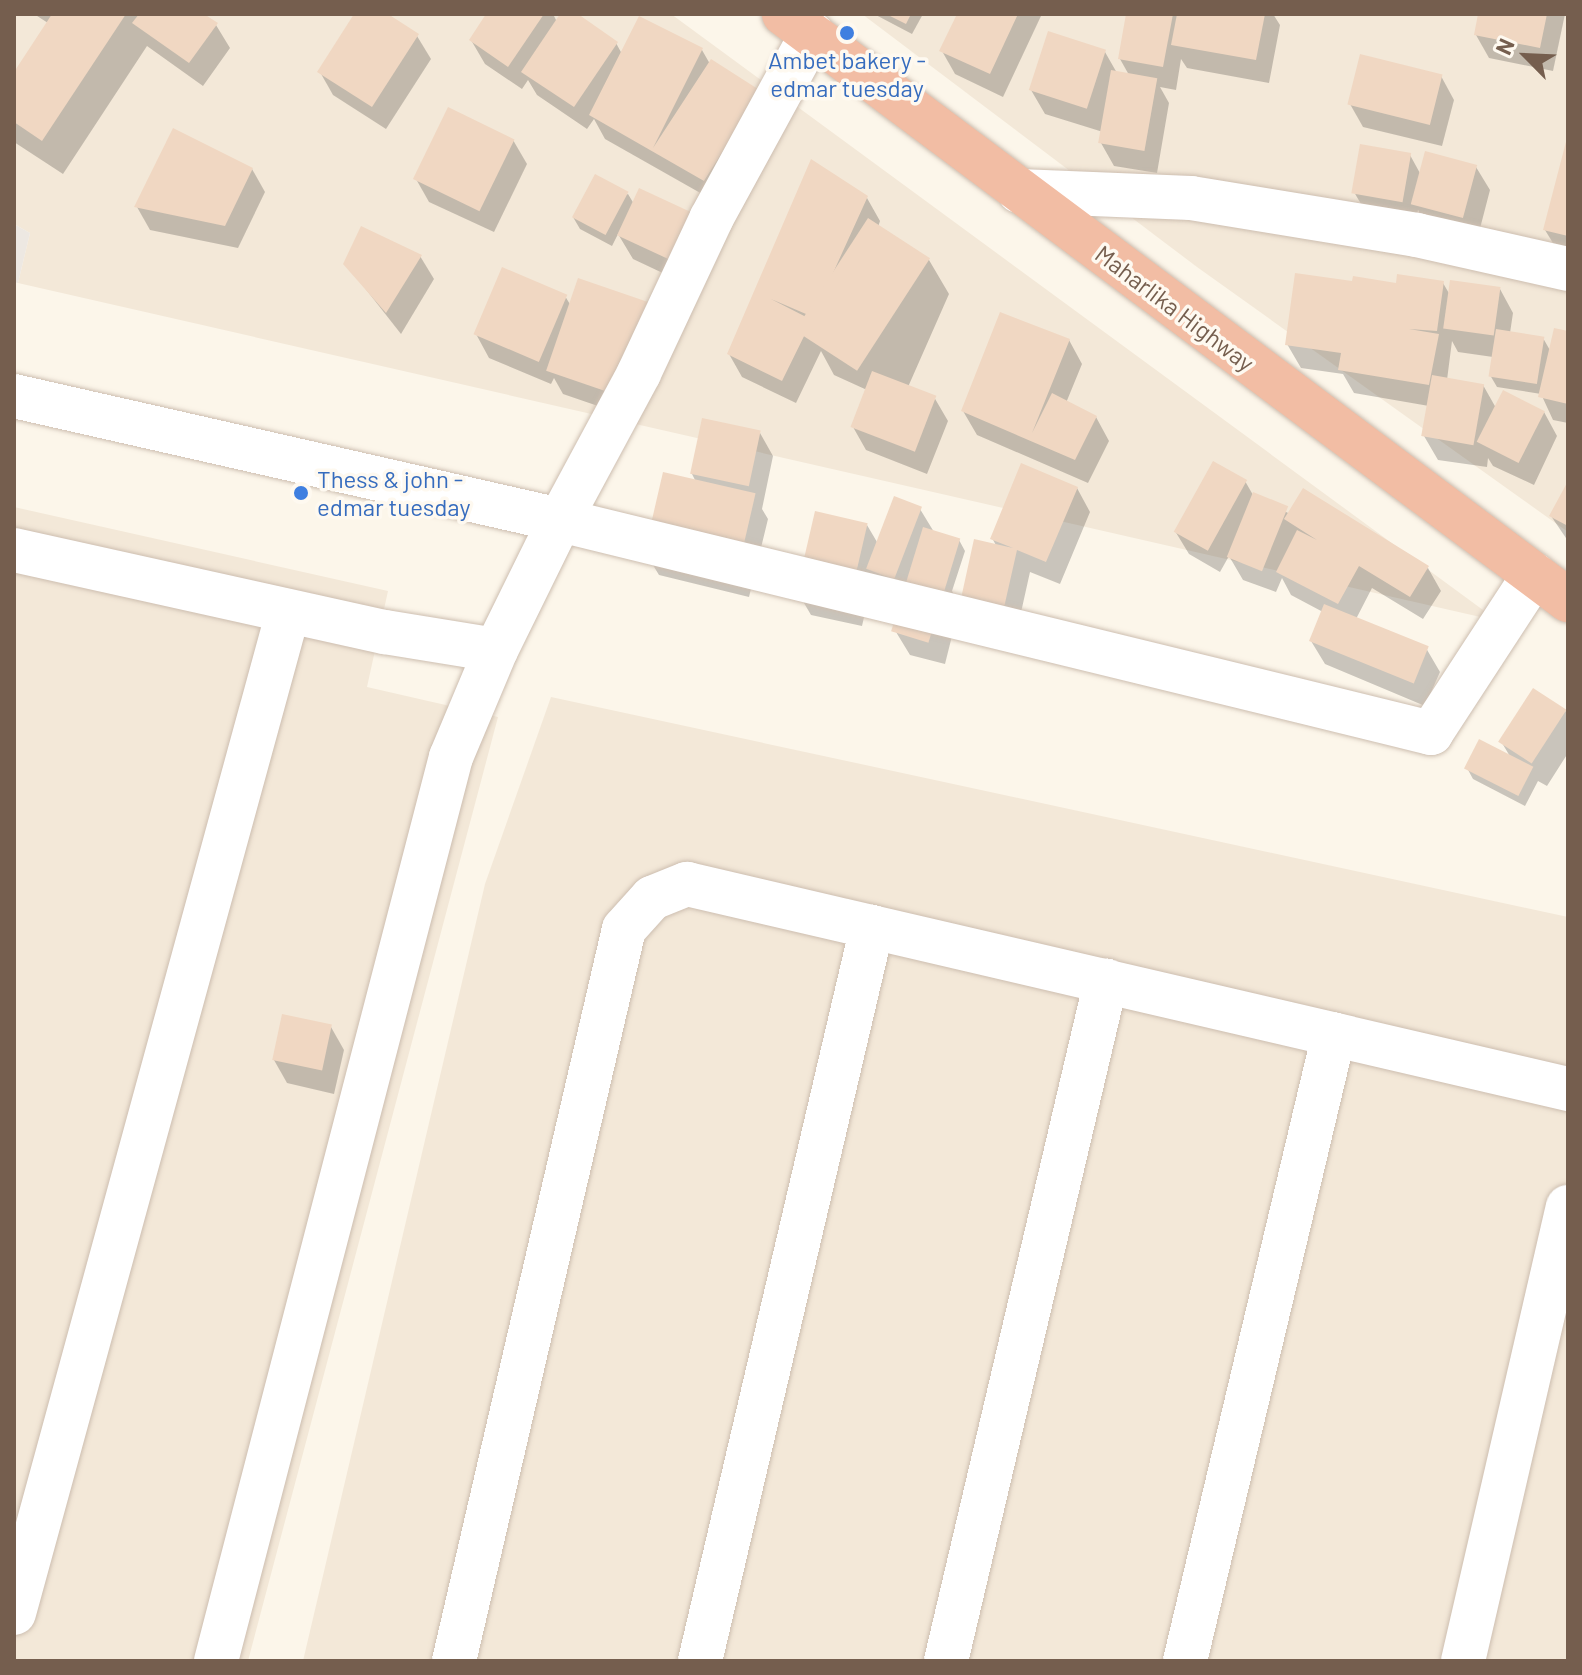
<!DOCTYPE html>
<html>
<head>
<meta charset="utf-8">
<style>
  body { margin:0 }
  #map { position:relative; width:1582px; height:1675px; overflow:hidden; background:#fcf6ea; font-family:Barlow,sans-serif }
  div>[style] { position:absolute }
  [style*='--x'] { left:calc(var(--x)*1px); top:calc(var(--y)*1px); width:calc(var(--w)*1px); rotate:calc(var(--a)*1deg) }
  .residential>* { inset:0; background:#f3e8d8 }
  .industrial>* { inset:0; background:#ede8e2 }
  .shadow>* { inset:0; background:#0003 }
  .building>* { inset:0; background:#f0d7c2; transform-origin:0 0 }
  .roads { filter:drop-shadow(0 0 2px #cdbeb0) drop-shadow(0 0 2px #cdbeb0) }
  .minor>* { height:44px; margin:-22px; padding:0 22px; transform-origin:22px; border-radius:22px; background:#fff }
  .highway>* { height:44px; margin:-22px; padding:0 22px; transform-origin:22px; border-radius:22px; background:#f2bda4 }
  .dots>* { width:22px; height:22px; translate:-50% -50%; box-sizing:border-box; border:4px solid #fef9f0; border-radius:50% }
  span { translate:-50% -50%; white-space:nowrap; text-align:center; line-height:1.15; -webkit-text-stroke:7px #fef9f0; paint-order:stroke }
  .shop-label { font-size:24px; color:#366cbe }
  .left { translate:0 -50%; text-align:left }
  .street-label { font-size:24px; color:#755e4e }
  .frame { position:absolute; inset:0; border:16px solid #755e4e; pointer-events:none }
  .north { position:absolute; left:1486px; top:16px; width:80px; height:80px; -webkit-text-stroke:6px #fef9f0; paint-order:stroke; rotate:294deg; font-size:22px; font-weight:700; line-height:32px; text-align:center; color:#755e4e }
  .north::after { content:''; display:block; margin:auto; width:28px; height:36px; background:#755e4e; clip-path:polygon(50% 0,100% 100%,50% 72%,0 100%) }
</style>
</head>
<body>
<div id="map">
  <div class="residential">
    <div style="clip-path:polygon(14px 14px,671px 14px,1498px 621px,18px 283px,30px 233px,14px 224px)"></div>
    <div style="clip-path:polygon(862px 14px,1568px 14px,1568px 532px,1197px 267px)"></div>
    <div style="clip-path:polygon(14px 507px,388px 591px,367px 687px,498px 717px,248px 1661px,14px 1661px)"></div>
    <div style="clip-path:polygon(551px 697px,1568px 917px,1568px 1661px,303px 1661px,485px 884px)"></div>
  </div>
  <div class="industrial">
    <div style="clip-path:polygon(14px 224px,30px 233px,18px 283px,14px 282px)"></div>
  </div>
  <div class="shadow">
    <div style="clip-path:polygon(34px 14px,201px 14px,216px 25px,230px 48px,203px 86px,147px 46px,63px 174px,14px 142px,14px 75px,48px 23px)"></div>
    <div style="clip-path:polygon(357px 14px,384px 14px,417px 36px,431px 59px,386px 129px,333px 95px,320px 72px)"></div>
    <div style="clip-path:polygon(489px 14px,553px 14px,557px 22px,562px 14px,574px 14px,616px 43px,622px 54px,702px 50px,710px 64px,760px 92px,718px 203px,605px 139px,594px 119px,587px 129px,537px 95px,528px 80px,522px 89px,485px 64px,471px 40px)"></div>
    <div style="clip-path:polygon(874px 14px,923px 14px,912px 34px)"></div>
    <div style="clip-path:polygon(959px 14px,1041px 16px,1003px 97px,955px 74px,942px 51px)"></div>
    <div style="clip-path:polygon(1128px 14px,1273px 14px,1280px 25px,1269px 83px,1187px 68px,1181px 59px,1176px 90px,1160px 87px,1169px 103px,1157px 173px,1114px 166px,1101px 143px,1103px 132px,1045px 114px,1031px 90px,1105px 52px,1117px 73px,1129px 75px,1120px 59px)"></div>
    <div style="clip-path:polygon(1480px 14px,1565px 14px,1553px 71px,1489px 58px,1476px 35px)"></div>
    <div style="clip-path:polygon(1441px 76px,1454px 100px,1442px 146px,1363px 127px,1350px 104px)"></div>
    <div style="clip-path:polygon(1568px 138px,1568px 255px,1559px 253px,1545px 230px)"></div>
    <div style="clip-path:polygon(513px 140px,527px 164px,494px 232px,429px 202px,416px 179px)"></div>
    <div style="clip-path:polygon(1410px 155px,1421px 175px,1476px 167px,1490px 190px,1477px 240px,1428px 227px,1418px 210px,1415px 224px,1368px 216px,1354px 192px)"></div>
    <div style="clip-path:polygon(812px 162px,867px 198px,880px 221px,878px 227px,929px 260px,949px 294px,908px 387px,934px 397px,948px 421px,927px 474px,866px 450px,853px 427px,867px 390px,834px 375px,821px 351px,796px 403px,742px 377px,729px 354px)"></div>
    <div style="clip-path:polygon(252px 169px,265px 192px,238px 248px,150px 230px,137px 207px)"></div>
    <div style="clip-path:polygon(628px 194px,634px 204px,686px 284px,633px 259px,618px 234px,612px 246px,580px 229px,573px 217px)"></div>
    <div style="clip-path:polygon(420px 256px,434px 279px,401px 334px,346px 264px)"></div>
    <div style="clip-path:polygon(1443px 283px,1450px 295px,1500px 289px,1513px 313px,1510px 333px,1543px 338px,1551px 352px,1568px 333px,1568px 423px,1553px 420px,1541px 394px,1497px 387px,1490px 375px,1493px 357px,1458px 352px,1452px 341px,1447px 380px,1483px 385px,1496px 408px,1544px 412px,1557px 436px,1534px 485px,1493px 466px,1488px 458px,1487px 467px,1438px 460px,1424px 436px,1429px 406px,1354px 393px,1343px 374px,1301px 368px,1287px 344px,1354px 284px)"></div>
    <div style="clip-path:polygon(565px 296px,571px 306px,630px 417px,563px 394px,554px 378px,551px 384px,489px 358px,476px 334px)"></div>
    <div style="clip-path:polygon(1069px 340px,1082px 364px,1066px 403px,1096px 417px,1109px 441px,1088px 483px,977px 435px,963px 411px)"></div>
    <div style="clip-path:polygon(760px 433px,773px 456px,762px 509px,768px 519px,749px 597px,659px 575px,645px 552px,696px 482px,692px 474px)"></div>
    <div style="clip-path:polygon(1245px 481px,1253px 495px,1290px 514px,1428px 568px,1441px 591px,1423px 619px,1372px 588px,1356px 619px,1426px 648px,1440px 672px,1425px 706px,1325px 664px,1311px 641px,1323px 612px,1291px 595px,1282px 578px,1276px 592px,1243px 580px,1229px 556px,1220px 572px,1189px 554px,1175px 531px)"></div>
    <div style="clip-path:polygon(1568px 485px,1568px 541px,1551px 516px)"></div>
    <div style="clip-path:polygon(1077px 488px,1090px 512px,1060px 584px,1030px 572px,1016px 635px,975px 542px,997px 547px,992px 538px)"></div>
    <div style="clip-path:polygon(920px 509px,934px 532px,959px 540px,965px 551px,952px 591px,960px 604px,945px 664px,910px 655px,896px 632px,904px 600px,873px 579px,862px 626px,811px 615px,797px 591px,867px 525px,877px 542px)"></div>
    <div style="clip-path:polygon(1566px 711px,1568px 753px,1547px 786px,1538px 781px,1525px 806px,1473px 779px,1467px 768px,1511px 758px,1502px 743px)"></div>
    <div style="clip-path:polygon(331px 1027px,344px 1050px,334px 1094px,287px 1083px,274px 1060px)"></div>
  </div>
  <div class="building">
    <div style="clip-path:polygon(52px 14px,126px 14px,42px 141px,14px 122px,14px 72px)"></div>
    <div style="clip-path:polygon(139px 14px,204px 14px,218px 23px,189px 63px,132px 23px)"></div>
    <div style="clip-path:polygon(354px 14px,388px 14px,419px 34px,372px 107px,317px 72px)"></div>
    <div style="clip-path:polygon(486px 14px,544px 14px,508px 67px,469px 40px)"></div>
    <div style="clip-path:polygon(560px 14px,578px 14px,618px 42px,574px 107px,521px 72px)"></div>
    <div style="clip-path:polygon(886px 14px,911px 14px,906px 24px)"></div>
    <div style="clip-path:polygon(957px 14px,1018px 14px,990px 74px,939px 51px)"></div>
    <div style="clip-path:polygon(1126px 14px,1173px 14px,1163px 67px,1118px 59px)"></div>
    <div style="clip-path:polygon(1177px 14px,1265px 14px,1256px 60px,1171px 45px)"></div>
    <div style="clip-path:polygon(1478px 14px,1547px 14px,1540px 48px,1474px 35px)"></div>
    <div style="clip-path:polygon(639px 16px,703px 48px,653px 148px,711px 59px,761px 91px,704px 181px,589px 115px)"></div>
    <div style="left:1048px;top:31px;width:61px;height:62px;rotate:18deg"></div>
    <div style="left:1360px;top:54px;width:85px;height:52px;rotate:14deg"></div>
    <div style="left:1111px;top:70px;width:47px;height:74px;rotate:10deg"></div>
    <div style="left:448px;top:107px;width:74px;height:80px;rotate:26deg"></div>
    <div style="clip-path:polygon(173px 128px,253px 168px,225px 226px,134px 207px)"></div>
    <div style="clip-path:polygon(1568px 134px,1568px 236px,1543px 230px)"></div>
    <div style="left:1360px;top:144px;width:52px;height:50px;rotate:10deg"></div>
    <div style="left:1425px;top:151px;width:54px;height:55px;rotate:15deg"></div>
    <div style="clip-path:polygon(811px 159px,868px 196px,813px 317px,771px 299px,812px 320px,782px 381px,727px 354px)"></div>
    <div style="left:595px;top:174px;width:38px;height:49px;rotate:28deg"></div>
    <div style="left:639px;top:188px;width:63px;height:52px;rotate:25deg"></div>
    <div style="left:868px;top:218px;width:74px;height:134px;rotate:33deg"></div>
    <div style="clip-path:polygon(361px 226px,422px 255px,386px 313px,343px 264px)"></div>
    <div style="left:502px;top:267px;width:71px;height:73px;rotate:23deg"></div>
    <div style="clip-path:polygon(1295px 273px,1352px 281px,1353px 276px,1396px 283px,1397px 274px,1444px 281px,1437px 331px,1409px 329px,1439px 334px,1429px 385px,1338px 370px,1341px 353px,1285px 345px)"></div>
    <div style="left:578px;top:278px;width:74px;height:98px;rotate:19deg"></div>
    <div style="left:1450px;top:280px;width:51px;height:49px;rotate:8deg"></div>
    <div style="clip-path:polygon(1000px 312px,1070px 339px,1032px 433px,1052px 393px,1097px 416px,1075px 460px,961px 411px)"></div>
    <div style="clip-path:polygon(1554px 328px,1568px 331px,1568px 404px,1538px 397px)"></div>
    <div style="left:1496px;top:329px;width:49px;height:48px;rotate:9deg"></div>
    <div style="left:872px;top:371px;width:69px;height:60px;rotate:21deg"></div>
    <div style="left:1432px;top:375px;width:53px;height:62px;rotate:10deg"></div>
    <div style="left:1503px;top:390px;width:47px;height:58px;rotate:27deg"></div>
    <div style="left:702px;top:418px;width:60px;height:57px;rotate:12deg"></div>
    <div style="left:1213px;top:461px;width:39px;height:81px;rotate:29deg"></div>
    <div style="clip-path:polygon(1021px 463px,1078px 487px,1046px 562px,1017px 550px,1003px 612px,960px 603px,974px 539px,1013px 548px,990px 539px)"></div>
    <div style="left:663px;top:472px;width:95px;height:82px;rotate:13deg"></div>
    <div style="clip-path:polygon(1568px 481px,1568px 526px,1549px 516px)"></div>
    <div style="clip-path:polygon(1303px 488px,1429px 566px,1410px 597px,1359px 566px,1338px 604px,1276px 572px,1297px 530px,1317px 540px,1284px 519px)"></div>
    <div style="left:1253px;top:492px;width:38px;height:70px;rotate:22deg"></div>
    <div style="left:894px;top:496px;width:30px;height:78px;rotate:21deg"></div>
    <div style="left:815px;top:511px;width:54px;height:82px;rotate:13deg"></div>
    <div style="left:923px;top:527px;width:39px;height:109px;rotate:17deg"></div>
    <div style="left:1324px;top:604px;width:113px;height:40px;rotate:22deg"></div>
    <div style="left:1533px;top:688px;width:40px;height:64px;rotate:33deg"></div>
    <div style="left:1479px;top:739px;width:61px;height:33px;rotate:27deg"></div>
    <div style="left:282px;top:1014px;width:51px;height:47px;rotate:12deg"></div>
  </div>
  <div class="roads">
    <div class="minor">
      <div style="--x:1019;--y:191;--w:172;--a:2.3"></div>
      <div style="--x:1191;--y:198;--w:229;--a:9.3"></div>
      <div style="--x:1417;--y:235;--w:155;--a:12.7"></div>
      <div style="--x:14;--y:396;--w:560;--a:12.8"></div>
      <div style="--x:560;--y:520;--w:897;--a:13.74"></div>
      <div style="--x:1431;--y:733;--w:189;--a:-56.9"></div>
      <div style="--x:14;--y:550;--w:380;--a:12.5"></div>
      <div style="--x:385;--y:632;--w:112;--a:9.2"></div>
      <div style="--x:14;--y:1613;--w:1038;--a:-74.69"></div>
      <div style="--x:216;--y:1661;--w:934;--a:-75.43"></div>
      <div style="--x:451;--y:757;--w:116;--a:-67.2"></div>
      <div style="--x:496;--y:650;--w:145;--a:-63.8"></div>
      <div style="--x:560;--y:520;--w:167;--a:-61.7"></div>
      <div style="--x:639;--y:373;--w:170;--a:-64.9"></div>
      <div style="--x:711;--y:219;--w:211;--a:-61.4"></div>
      <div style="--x:454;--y:1661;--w:751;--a:-76.93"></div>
      <div style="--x:624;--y:929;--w:42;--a:-47.9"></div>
      <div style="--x:652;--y:898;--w:38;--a:-22"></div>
      <div style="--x:687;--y:884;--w:905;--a:13.1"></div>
      <div style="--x:700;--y:1661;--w:754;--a:-76.81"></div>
      <div style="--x:946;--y:1661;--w:699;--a:-76.76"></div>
      <div style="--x:1185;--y:1661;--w:644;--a:-76.63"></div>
      <div style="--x:1463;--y:1661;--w:466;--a:-77"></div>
    </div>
    <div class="highway">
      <div style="--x:784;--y:14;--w:979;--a:36.78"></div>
    </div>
  </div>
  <div class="dots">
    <div style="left:847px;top:33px;background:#3f7fe0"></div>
    <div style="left:301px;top:493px;background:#3f7fe0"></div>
  </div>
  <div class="shop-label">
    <span style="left:847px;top:74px">Ambet bakery -<br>edmar tuesday</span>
    <span class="left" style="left:317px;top:493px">Thess &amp; john -<br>edmar tuesday</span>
  </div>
  <div class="street-label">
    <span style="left:1175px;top:308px;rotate:37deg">Maharlika Highway</span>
  </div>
  <div class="frame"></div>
  <div class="north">N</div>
</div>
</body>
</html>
